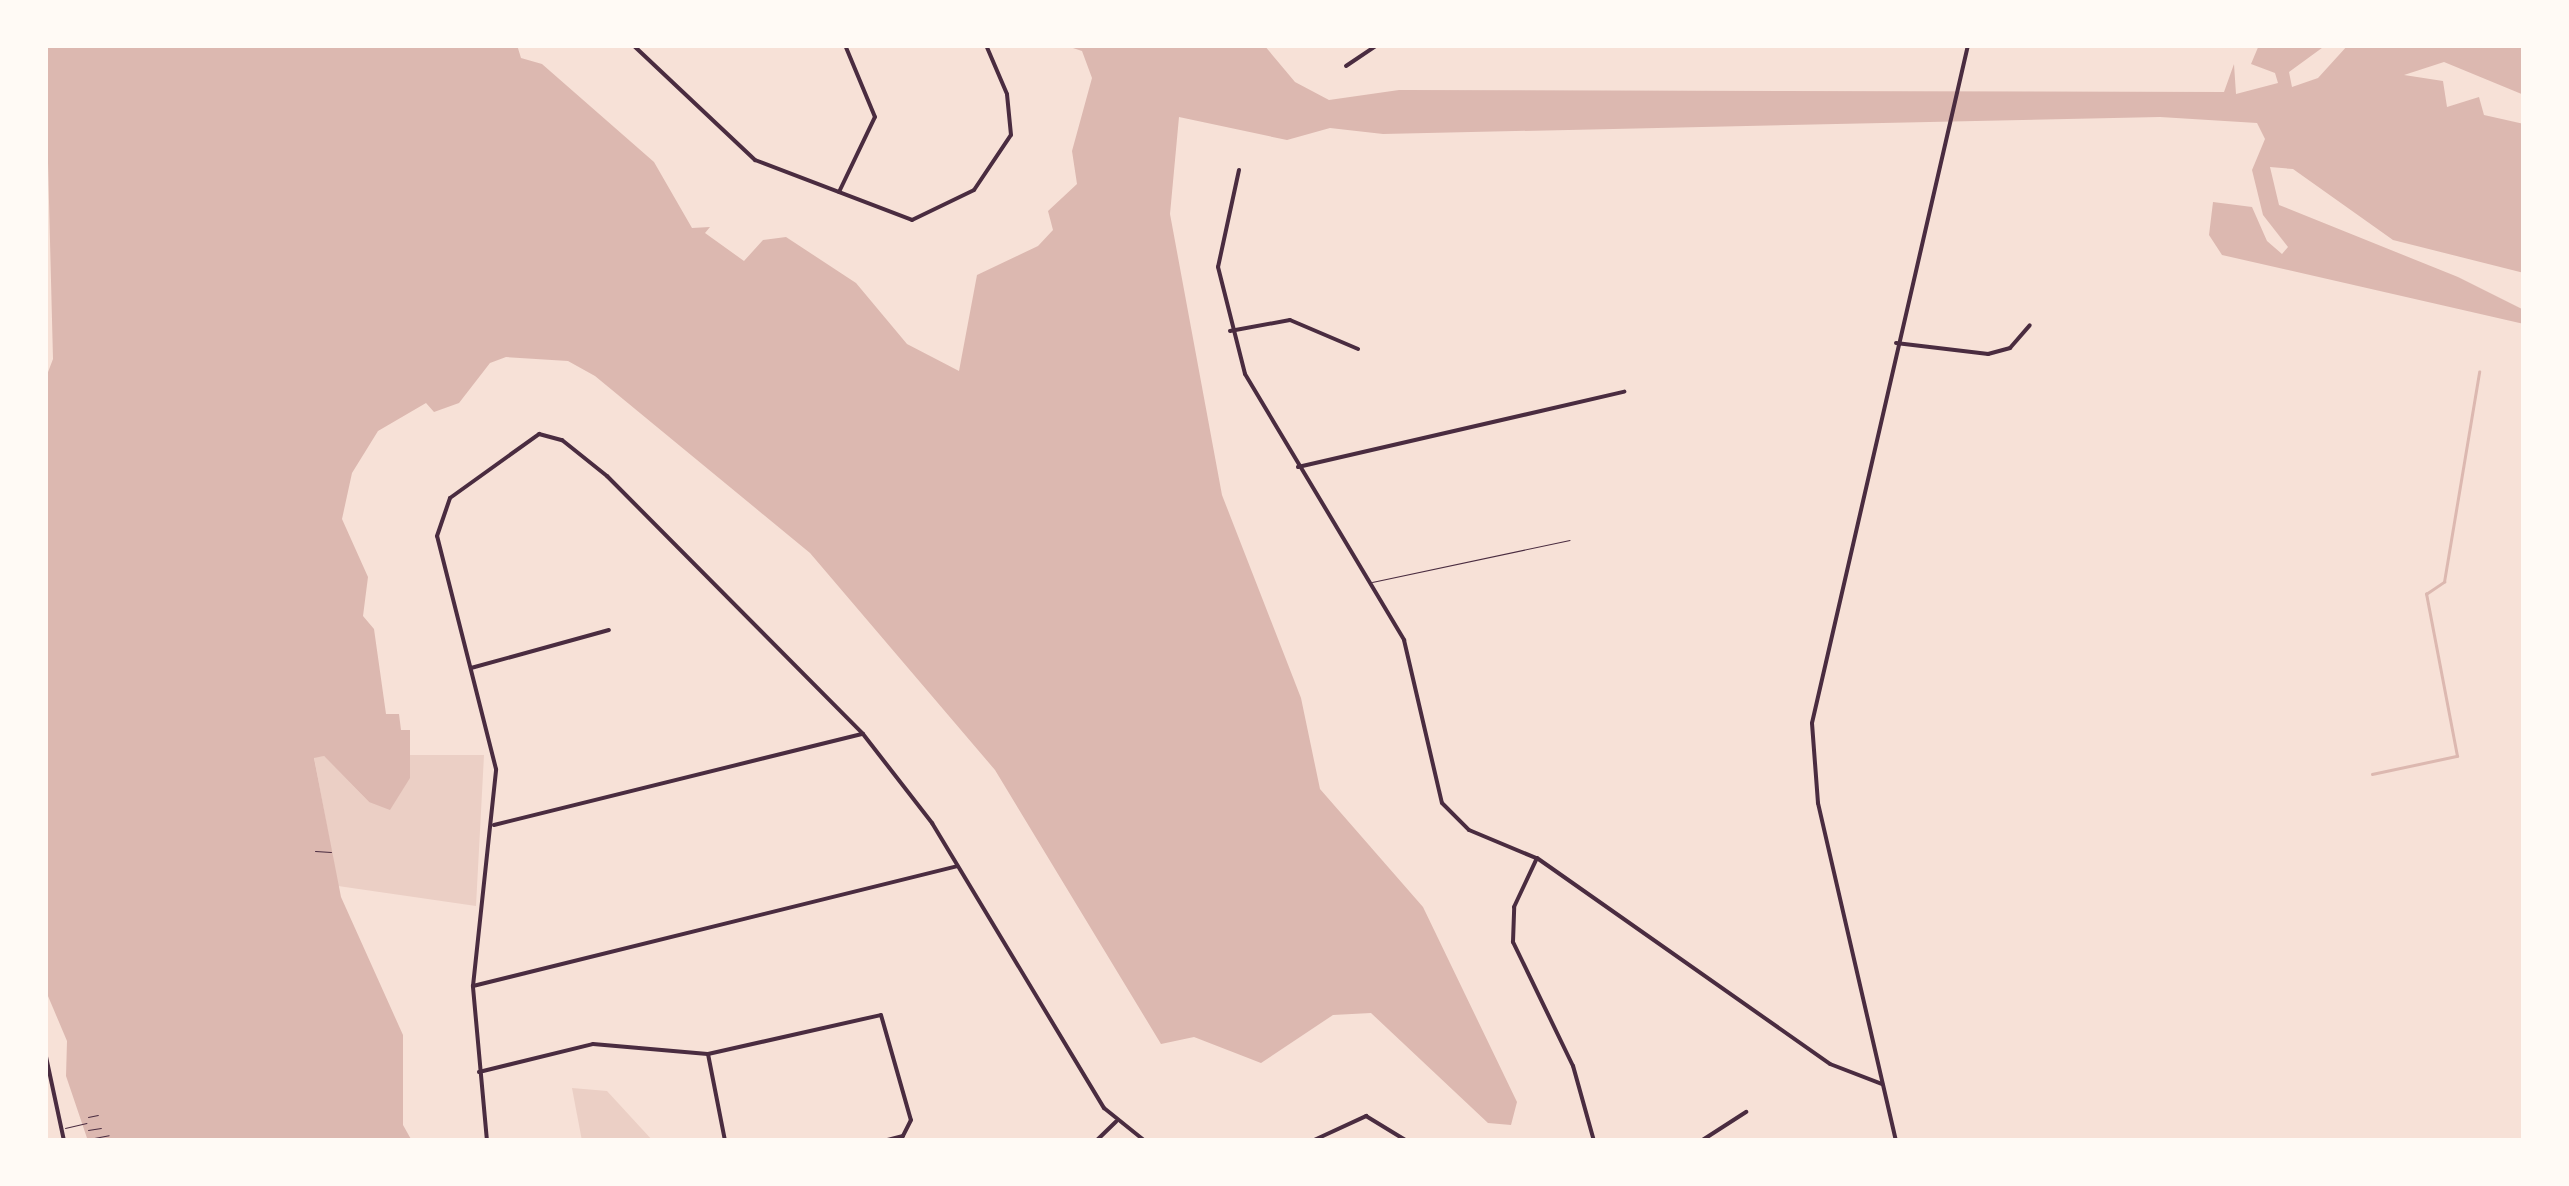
<!DOCTYPE html>
<html>
<head>
<meta charset="utf-8">
<style>
  body { margin:0 }
  #map { position:relative; width:2569px; height:1186px; overflow:hidden; background:#f7e1d7; font-family:"Asap Condensed",sans-serif }
  div>[style] { position:absolute }
  [style*='--x'] { left:calc(var(--x)*1px); top:calc(var(--y)*1px); width:calc(var(--w)*1px); rotate:calc(var(--a)*1deg) }
  .green>* { inset:0; background:#ebcfc5 }
  .water>* { inset:0; background:#dcb8b0 }
  .stream>* { height:2.5px; margin:-1.25px; padding:0 1.25px; transform-origin:1.25px; border-radius:1.25px; background:#dcb8b0 }
  .path>* { height:1px; margin:-0.5px; padding:0 0.5px; transform-origin:0.5px; border-radius:0.5px; background:#4a2c40 }
  .service>* { height:1px; margin:-0.5px; padding:0 0.5px; transform-origin:0.5px; border-radius:0.5px; background:#4a2c40 }
  .minor>* { height:4px; margin:-2px; padding:0 2px; transform-origin:2px; border-radius:2px; background:#4a2c40 }
  .tertiary>* { height:4px; margin:-2px; padding:0 2px; transform-origin:2px; border-radius:2px; background:#4a2c40 }
  span { translate:-50% -50%; white-space:nowrap; text-align:center; line-height:1.15; -webkit-text-stroke:8px #fffaf5; paint-order:stroke }
  .frame { position:absolute; inset:0; border:48px solid #fffaf5; pointer-events:none }
</style>
</head>
<body>
<div id="map">
  <div class="green">
    <div style="clip-path:polygon(406px 755px,484px 755px,476px 906px,338px 886px,314px 757px,324px 756px,369px 802px)"></div>
    <div style="clip-path:polygon(572px 1088px,607px 1091px,653px 1141px,582px 1141px)"></div>
  </div>
  <div class="water">
    <div style="clip-path:polygon(45px 45px,517px 45px,521px 58px,542px 64px,654px 162px,692px 228px,710px 227px,705px 233px,744px 261px,763px 240px,786px 237px,856px 283px,907px 344px,959px 371px,977px 275px,1038px 246px,1053px 230px,1048px 211px,1077px 184px,1072px 151px,1092px 78px,1082px 51px,1064px 45px,1264px 45px,1295px 82px,1329px 100px,1399px 90px,2224px 92px,2234px 64px,2236px 94px,2278px 83px,2275px 73px,2251px 64px,2259px 45px,2326px 45px,2289px 72px,2292px 87px,2318px 78px,2348px 45px,2524px 45px,2524px 95px,2444px 62px,2404px 75px,2443px 81px,2447px 107px,2479px 97px,2484px 115px,2524px 124px,2524px 273px,2393px 240px,2293px 169px,2270px 167px,2279px 205px,2458px 277px,2524px 310px,2524px 324px,2222px 255px,2209px 235px,2213px 202px,2252px 207px,2267px 241px,2282px 254px,2288px 247px,2263px 215px,2252px 170px,2265px 139px,2257px 123px,2160px 117px,1383px 134px,1330px 128px,1287px 140px,1179px 117px,1170px 214px,1222px 495px,1301px 698px,1320px 789px,1423px 907px,1517px 1102px,1511px 1125px,1488px 1123px,1371px 1013px,1333px 1015px,1261px 1063px,1194px 1037px,1161px 1044px,995px 770px,810px 553px,595px 376px,568px 361px,506px 357px,490px 363px,459px 403px,434px 412px,426px 403px,378px 431px,352px 473px,342px 519px,368px 577px,363px 616px,374px 629px,386px 714px,399px 714px,401px 730px,410px 730px,410px 778px,390px 810px,369px 802px,324px 756px,314px 758px,341px 897px,403px 1035px,403px 1125px,412px 1141px,88px 1141px,66px 1076px,67px 1041px,45px 989px,45px 380px,53px 359px)"></div>
  </div>
  <div class="stream">
    <div style="--x:2372;--y:774;--w:87;--a:-12"></div>
    <div style="--x:2457;--y:756;--w:165;--a:-100.8"></div>
    <div style="--x:2426;--y:594;--w:22;--a:-34"></div>
    <div style="--x:2444;--y:582;--w:213;--a:-80.5"></div>
  </div>
  <div class="path">
    <div style="--x:315;--y:851;--w:16;--a:4"></div>
    <div style="--x:88;--y:1117;--w:10;--a:-11"></div>
    <div style="--x:88;--y:1130;--w:13;--a:-9"></div>
    <div style="--x:89;--y:1139;--w:20;--a:-11"></div>
  </div>
  <div class="service">
    <div style="--x:1372;--y:582;--w:202;--a:-12"></div>
    <div style="--x:65;--y:1128;--w:22;--a:-13"></div>
  </div>
  <div class="minor">
    <div style="--x:633;--y:45;--w:168;--a:43.3"></div>
    <div style="--x:755;--y:160;--w:168;--a:20.9"></div>
    <div style="--x:912;--y:220;--w:69;--a:-25.8"></div>
    <div style="--x:974;--y:190;--w:66;--a:-56.1"></div>
    <div style="--x:1011;--y:135;--w:41;--a:-95.6"></div>
    <div style="--x:1007;--y:94;--w:53;--a:-113.2"></div>
    <div style="--x:1346;--y:66;--w:37;--a:-34"></div>
    <div style="--x:1239;--y:170;--w:99;--a:102.2"></div>
    <div style="--x:1218;--y:267;--w:110;--a:75.8"></div>
    <div style="--x:1245;--y:374;--w:310;--a:59.1"></div>
    <div style="--x:1404;--y:640;--w:167;--a:76.9"></div>
    <div style="--x:1442;--y:803;--w:38;--a:45"></div>
    <div style="--x:1469;--y:830;--w:73;--a:22.7"></div>
    <div style="--x:839;--y:192;--w:83;--a:-64.4"></div>
    <div style="--x:875;--y:117;--w:78;--a:-112.6"></div>
    <div style="--x:1230;--y:331;--w:61;--a:-10.4"></div>
    <div style="--x:1290;--y:320;--w:74;--a:23.1"></div>
    <div style="--x:1896;--y:343;--w:93;--a:6.8"></div>
    <div style="--x:1988;--y:354;--w:23;--a:-15"></div>
    <div style="--x:2010;--y:348;--w:30;--a:-49"></div>
    <div style="--x:1298;--y:467;--w:335;--a:-13"></div>
    <div style="--x:471;--y:668;--w:143;--a:-15.4"></div>
    <div style="--x:494;--y:825;--w:380;--a:-13.9"></div>
    <div style="--x:473;--y:986;--w:499;--a:-13.9"></div>
    <div style="--x:708;--y:1054;--w:89;--a:78.9"></div>
    <div style="--x:479;--y:1072;--w:117;--a:-13.8"></div>
    <div style="--x:593;--y:1044;--w:115;--a:5"></div>
    <div style="--x:708;--y:1054;--w:177;--a:-12.7"></div>
    <div style="--x:881;--y:1015;--w:109;--a:74.1"></div>
    <div style="--x:911;--y:1120;--w:18;--a:117"></div>
    <div style="--x:903;--y:1136;--w:21;--a:166"></div>
    <div style="--x:1096;--y:1141;--w:28;--a:-44"></div>
    <div style="--x:1701;--y:1141;--w:54;--a:-32.8"></div>
  </div>
  <div class="tertiary">
    <div style="--x:45;--y:1052;--w:91;--a:77.9"></div>
    <div style="--x:487;--y:1141;--w:156;--a:-95.2"></div>
    <div style="--x:473;--y:986;--w:218;--a:-83.9"></div>
    <div style="--x:496;--y:769;--w:240;--a:-104.2"></div>
    <div style="--x:437;--y:536;--w:40;--a:-71.1"></div>
    <div style="--x:450;--y:498;--w:110;--a:-35.7"></div>
    <div style="--x:539;--y:434;--w:24;--a:15"></div>
    <div style="--x:562;--y:440;--w:58;--a:38.7"></div>
    <div style="--x:607;--y:476;--w:363;--a:45.2"></div>
    <div style="--x:863;--y:734;--w:113;--a:52.2"></div>
    <div style="--x:932;--y:823;--w:333;--a:58.9"></div>
    <div style="--x:1104;--y:1108;--w:53;--a:38.8"></div>
    <div style="--x:1312;--y:1141;--w:60;--a:-24.8"></div>
    <div style="--x:1366;--y:1116;--w:48;--a:31.4"></div>
    <div style="--x:1594;--y:1141;--w:78;--a:-105.6"></div>
    <div style="--x:1573;--y:1066;--w:138;--a:-115.8"></div>
    <div style="--x:1513;--y:942;--w:35;--a:-88"></div>
    <div style="--x:1514;--y:907;--w:54;--a:-64.9"></div>
    <div style="--x:1537;--y:858;--w:358;--a:35.1"></div>
    <div style="--x:1830;--y:1064;--w:56;--a:21"></div>
    <div style="--x:1896;--y:1141;--w:347;--a:-103"></div>
    <div style="--x:1818;--y:803;--w:80;--a:-94.3"></div>
    <div style="--x:1812;--y:723;--w:696;--a:-77.04"></div>
  </div>
  <div class="frame"></div>
</div>
</body>
</html>
